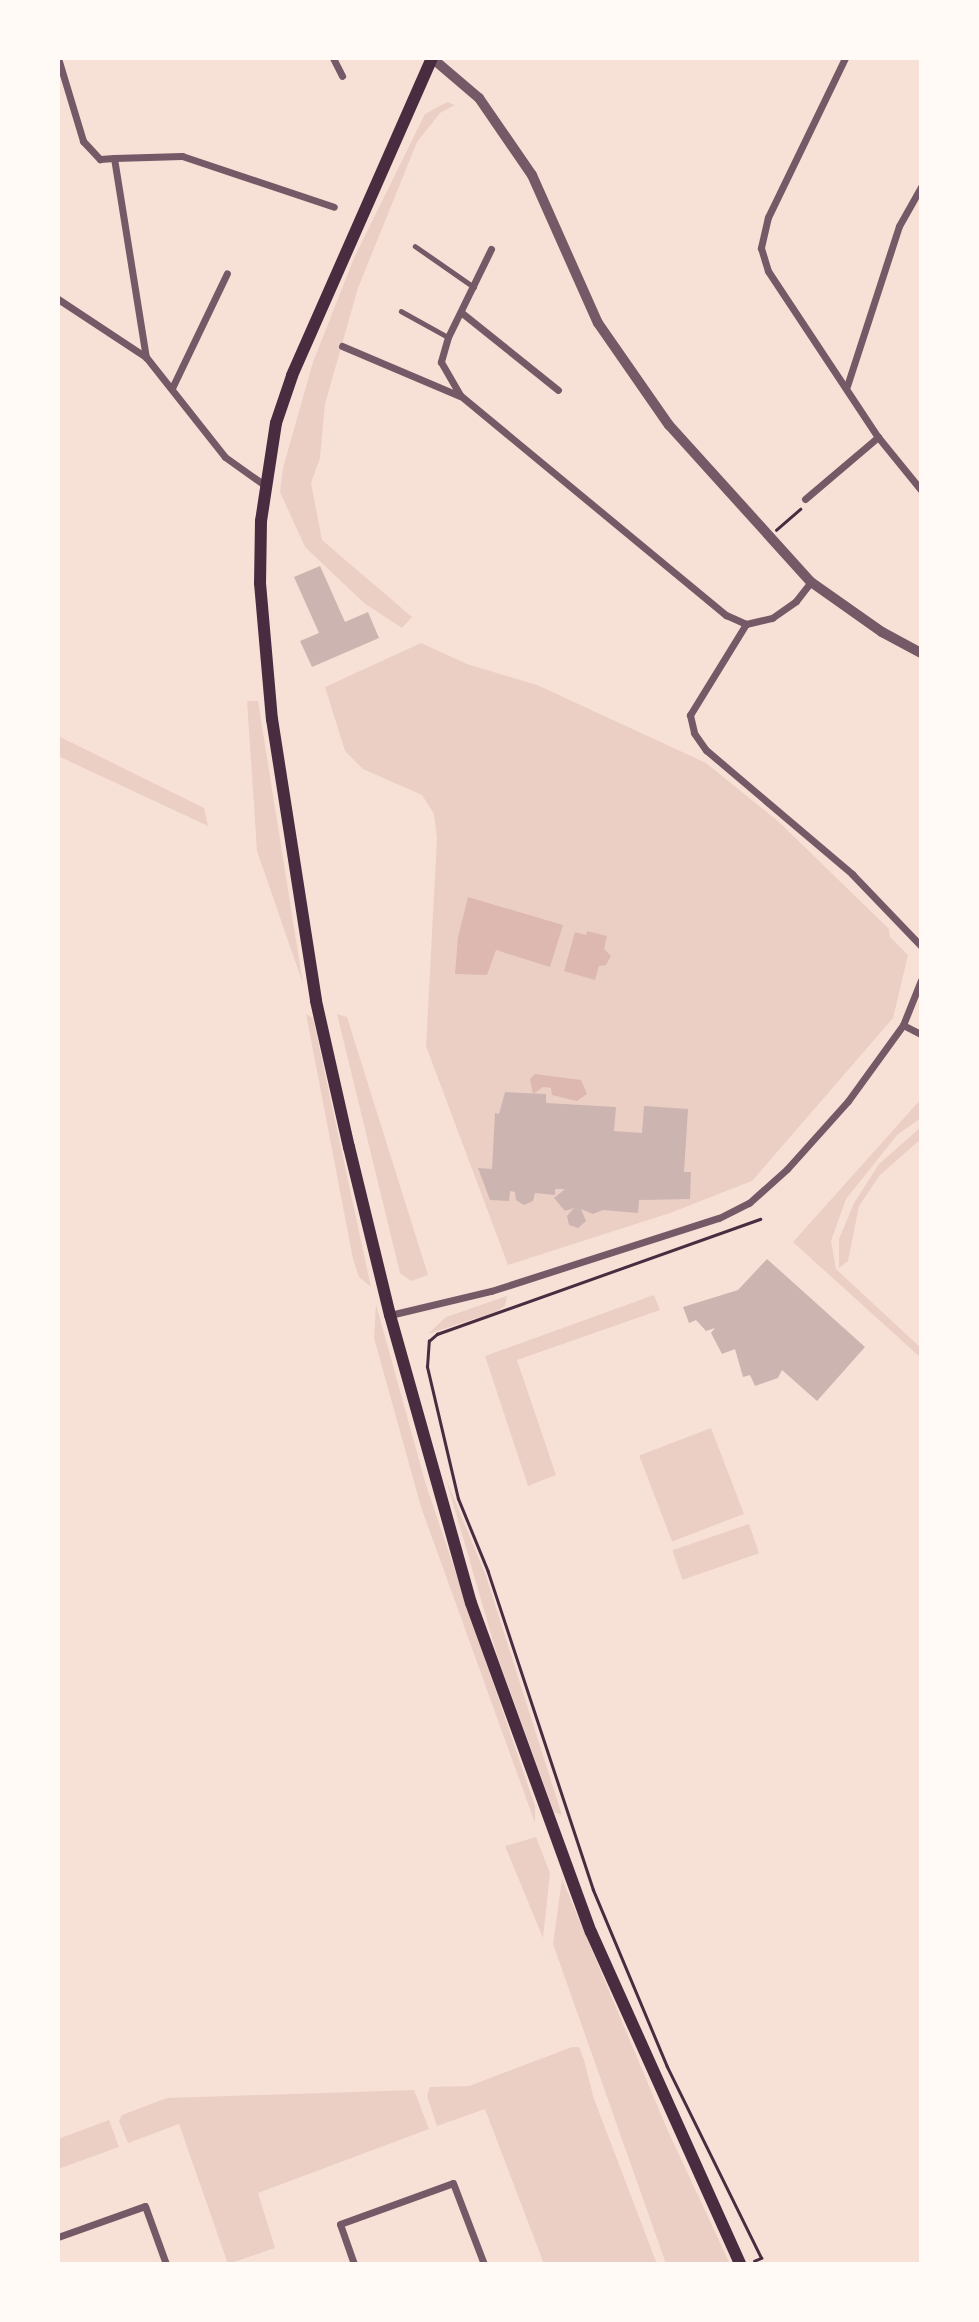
<!DOCTYPE html>
<html>
<head>
<meta charset="utf-8">
<style>
  body { margin:0 }
  #map { position:relative; width:979px; height:2322px; overflow:hidden; background:#f7e1d7; font-family:"Playfair Display",serif }
  div>[style] { position:absolute }
  [style*='--x'] { left:calc(var(--x)*1px); top:calc(var(--y)*1px); width:calc(var(--w)*1px); rotate:calc(var(--a)*1deg) }
  .green>* { inset:0; background:#ebcfc5; transform-origin:0 0 }
  .water>* { inset:0; background:#dcb8b0 }
  .building>* { inset:0; background:#ccb4b1 }
  .path>* { height:2.5px; margin:-1.25px; padding:0 1.25px; transform-origin:1.25px; border-radius:1.25px; background:#4a2c40 }
  .service>* { height:4.5px; margin:-2.25px; padding:0 2.25px; transform-origin:2.25px; border-radius:2.25px; background:#755966 }
  .minor>* { height:7px; margin:-3.5px; padding:0 3.5px; transform-origin:3.5px; border-radius:3.5px; background:#755966 }
  .tertiary>* { height:10px; margin:-5px; padding:0 5px; transform-origin:5px; border-radius:5px; background:#755966 }
  .secondary>* { height:12px; margin:-6px; padding:0 6px; transform-origin:6px; border-radius:6px; background:#4a2c40 }
  span { translate:-50% -50%; white-space:nowrap; text-align:center; line-height:1.15; -webkit-text-stroke:7px #fffaf5; paint-order:stroke }
  .frame { position:absolute; inset:0; border:60px solid #fffaf5; pointer-events:none }
</style>
</head>
<body>
<div id="map">
  <div class="green">
    <div style="clip-path:polygon(447px 102px,455px 105px,440px 113px,417px 142px,358px 288px,325px 404px,320px 458px,311px 483px,322px 540px,412px 617px,402px 628px,364px 603px,305px 547px,280px 492px,283px 468px,313px 362px,354px 258px,425px 114px)"></div>
    <div style="clip-path:polygon(421px 643px,467px 664px,537px 685px,706px 763px,779px 822px,889px 929px,890px 937px,908px 955px,893px 1018px,752px 1181px,670px 1213px,508px 1265px,426px 1046px,437px 839px,434px 814px,422px 795px,363px 769px,345px 751px,325px 687px)"></div>
    <div style="clip-path:polygon(247px 701px,258px 701px,303px 984px,257px 851px)"></div>
    <div style="clip-path:polygon(58px 736px,204px 808px,208px 826px,58px 756px)"></div>
    <div style="clip-path:polygon(306px 1014px,313px 1018px,371px 1287px,359px 1277px,353px 1259px)"></div>
    <div style="clip-path:polygon(337px 1014px,347px 1017px,428px 1275px,411px 1281px,400px 1273px)"></div>
    <div style="clip-path:polygon(921px 1099px,921px 1118px,897px 1135px,846px 1199px,831px 1241px,836px 1269px,921px 1348px,921px 1358px,793px 1242px)"></div>
    <div style="clip-path:polygon(921px 1127px,921px 1139px,880px 1175px,859px 1206px,848px 1261px,839px 1268px,839px 1239px,854px 1203px,879px 1164px)"></div>
    <div style="clip-path:polygon(654px 1295px,660px 1310px,517px 1360px,556px 1475px,528px 1486px,485px 1356px)"></div>
    <div style="clip-path:polygon(507px 1296px,505px 1306px,495px 1312px,428px 1334px,446px 1317px)"></div>
    <div style="clip-path:polygon(376px 1304px,426px 1485px,535px 1806px,535px 1823px,421px 1507px,374px 1338px)"></div>
    <div style="left:711px;top:1428px;width:92px;height:77px;rotate:69deg"></div>
    <div style="clip-path:polygon(446px 1479px,486px 1576px,562px 1815px,554px 1812px,497px 1655px)"></div>
    <div style="left:749px;top:1524px;width:31px;height:81px;rotate:71deg"></div>
    <div style="clip-path:polygon(536px 1837px,550px 1873px,543px 1938px,505px 1846px)"></div>
    <div style="clip-path:polygon(562px 1879px,668px 2131px,730px 2264px,666px 2264px,553px 1944px)"></div>
    <div style="clip-path:polygon(572px 2047px,579px 2047px,584px 2060px,594px 2099px,657px 2264px,544px 2264px,485px 2109px,437px 2126px,427px 2096px,430px 2087px,469px 2086px)"></div>
    <div style="clip-path:polygon(414px 2090px,429px 2129px,258px 2193px,275px 2248px,228px 2264px,179px 2124px,128px 2143px,119px 2121px,122px 2115px,167px 2098px)"></div>
    <div style="clip-path:polygon(109px 2120px,119px 2147px,58px 2169px,58px 2139px)"></div>
  </div>
  <div class="water">
    <div style="clip-path:polygon(468px 897px,563px 925px,550px 967px,496px 950px,487px 975px,455px 974px,458px 937px)"></div>
    <div style="clip-path:polygon(587px 931px,607px 936px,604px 949px,611px 956px,606px 965px,599px 966px,595px 980px,564px 971px,575px 932px,586px 935px)"></div>
    <div style="clip-path:polygon(535px 1074px,581px 1080px,587px 1094px,577px 1101px,552px 1095px,551px 1088px,543px 1087px,533px 1094px,530px 1079px)"></div>
  </div>
  <div class="building">
    <div style="clip-path:polygon(320px 566px,345px 622px,368px 612px,379px 638px,312px 667px,300px 641px,319px 633px,294px 577px)"></div>
    <div style="clip-path:polygon(505px 1092px,546px 1094px,546px 1103px,616px 1107px,614px 1131px,642px 1133px,644px 1106px,688px 1109px,684px 1172px,691px 1172px,690px 1199px,639px 1200px,638px 1213px,603px 1210px,593px 1214px,581px 1209px,586px 1221px,578px 1228px,569px 1225px,567px 1216px,574px 1208px,565px 1211px,554px 1198px,565px 1189px,555px 1189px,555px 1195px,535px 1193px,533px 1201px,524px 1205px,516px 1200px,515px 1192px,510px 1191px,509px 1201px,490px 1200px,478px 1168px,492px 1169px,495px 1113px,499px 1114px)"></div>
    <div style="clip-path:polygon(767px 1259px,865px 1347px,817px 1401px,782px 1370px,778px 1378px,755px 1386px,750px 1375px,743px 1377px,735px 1349px,722px 1354px,711px 1333px,715px 1328px,706px 1331px,696px 1320px,689px 1323px,683px 1307px,738px 1290px)"></div>
  </div>
  <div class="path">
    <div style="--x:776;--y:530;--w:32;--a:-41"></div>
    <div style="--x:754;--y:2261;--w:8;--a:-23"></div>
    <div style="--x:761;--y:2258;--w:213;--a:-116.2"></div>
    <div style="--x:667;--y:2067;--w:192;--a:-112.7"></div>
    <div style="--x:593;--y:1890;--w:335;--a:-108.3"></div>
    <div style="--x:488;--y:1572;--w:79;--a:-112.3"></div>
    <div style="--x:458;--y:1499;--w:136;--a:-103.2"></div>
    <div style="--x:427;--y:1367;--w:26;--a:-86"></div>
    <div style="--x:429;--y:1341;--w:11;--a:-41"></div>
    <div style="--x:437;--y:1334;--w:343;--a:-19.6"></div>
  </div>
  <div class="service">
    <div style="--x:415;--y:246;--w:72;--a:34.8"></div>
    <div style="--x:401;--y:311;--w:54;--a:29"></div>
  </div>
  <div class="minor">
    <div style="--x:58;--y:58;--w:87;--a:73.2"></div>
    <div style="--x:83;--y:141;--w:25;--a:47"></div>
    <div style="--x:100;--y:159;--w:14;--a:-4"></div>
    <div style="--x:114;--y:158;--w:202;--a:80.9"></div>
    <div style="--x:146;--y:357;--w:127;--a:51.7"></div>
    <div style="--x:225;--y:457;--w:47;--a:35.4"></div>
    <div style="--x:333;--y:58;--w:20;--a:63"></div>
    <div style="--x:845;--y:58;--w:177;--a:115.8"></div>
    <div style="--x:768;--y:217;--w:32;--a:103"></div>
    <div style="--x:761;--y:248;--w:24;--a:73"></div>
    <div style="--x:768;--y:271;--w:199;--a:56.5"></div>
    <div style="--x:878;--y:437;--w:68;--a:50.9"></div>
    <div style="--x:114;--y:158;--w:68;--a:-1.7"></div>
    <div style="--x:182;--y:156;--w:160;--a:18.5"></div>
    <div style="--x:491;--y:249;--w:98;--a:116"></div>
    <div style="--x:448;--y:337;--w:26;--a:106"></div>
    <div style="--x:441;--y:362;--w:39;--a:60"></div>
    <div style="--x:461;--y:396;--w:344;--a:39.6"></div>
    <div style="--x:726;--y:615;--w:22;--a:24"></div>
    <div style="--x:746;--y:624;--w:27;--a:-13"></div>
    <div style="--x:772;--y:618;--w:29;--a:-35"></div>
    <div style="--x:796;--y:601;--w:24;--a:-52"></div>
    <div style="--x:58;--y:299;--w:105;--a:33.4"></div>
    <div style="--x:462;--y:313;--w:123;--a:38.7"></div>
    <div style="--x:342;--y:346;--w:128;--a:23"></div>
    <div style="--x:847;--y:386;--w:168;--a:-72"></div>
    <div style="--x:899;--y:226;--w:45;--a:-60.6"></div>
    <div style="--x:172;--y:388;--w:127;--a:-64.4"></div>
    <div style="--x:805;--y:499;--w:96;--a:-40.3"></div>
    <div style="--x:746;--y:624;--w:107;--a:121.6"></div>
    <div style="--x:690;--y:715;--w:18;--a:77"></div>
    <div style="--x:694;--y:733;--w:21;--a:55"></div>
    <div style="--x:706;--y:750;--w:192;--a:40.3"></div>
    <div style="--x:852;--y:874;--w:100;--a:46.2"></div>
    <div style="--x:903;--y:1025;--w:20;--a:27"></div>
    <div style="--x:390;--y:1315;--w:104;--a:-13.4"></div>
    <div style="--x:491;--y:1291;--w:239;--a:-17.8"></div>
    <div style="--x:719;--y:1218;--w:34;--a:-27"></div>
    <div style="--x:749;--y:1203;--w:51;--a:-41.8"></div>
    <div style="--x:787;--y:1169;--w:91;--a:-48.1"></div>
    <div style="--x:848;--y:1101;--w:94;--a:-54.1"></div>
    <div style="--x:903;--y:1025;--w:48;--a:-68.2"></div>
    <div style="--x:58;--y:2237;--w:92;--a:-19.6"></div>
    <div style="--x:145;--y:2206;--w:62;--a:70.1"></div>
    <div style="--x:354;--y:2264;--w:42;--a:-109.3"></div>
    <div style="--x:340;--y:2224;--w:120;--a:-19.9"></div>
    <div style="--x:453;--y:2183;--w:87;--a:69.1"></div>
  </div>
  <div class="tertiary">
    <div style="--x:432;--y:58;--w:62;--a:40.4"></div>
    <div style="--x:479;--y:98;--w:93;--a:55.5"></div>
    <div style="--x:532;--y:175;--w:162;--a:66"></div>
    <div style="--x:598;--y:323;--w:124;--a:55.2"></div>
    <div style="--x:669;--y:425;--w:212;--a:47.9"></div>
    <div style="--x:811;--y:582;--w:87;--a:35.2"></div>
    <div style="--x:882;--y:632;--w:44;--a:28.3"></div>
  </div>
  <div class="secondary">
    <div style="--x:432;--y:58;--w:347;--a:113.8"></div>
    <div style="--x:292;--y:376;--w:50;--a:108.8"></div>
    <div style="--x:276;--y:423;--w:99;--a:98.7"></div>
    <div style="--x:261;--y:521;--w:62;--a:90.9"></div>
    <div style="--x:260;--y:583;--w:137;--a:85"></div>
    <div style="--x:272;--y:719;--w:285;--a:81.1"></div>
    <div style="--x:316;--y:1001;--w:150;--a:77.3"></div>
    <div style="--x:349;--y:1147;--w:173;--a:76.3"></div>
    <div style="--x:390;--y:1315;--w:299;--a:74.3"></div>
    <div style="--x:471;--y:1603;--w:350;--a:70"></div>
    <div style="--x:591;--y:1932;--w:364;--a:65.8"></div>
  </div>
  <div class="frame"></div>
</div>
</body>
</html>
